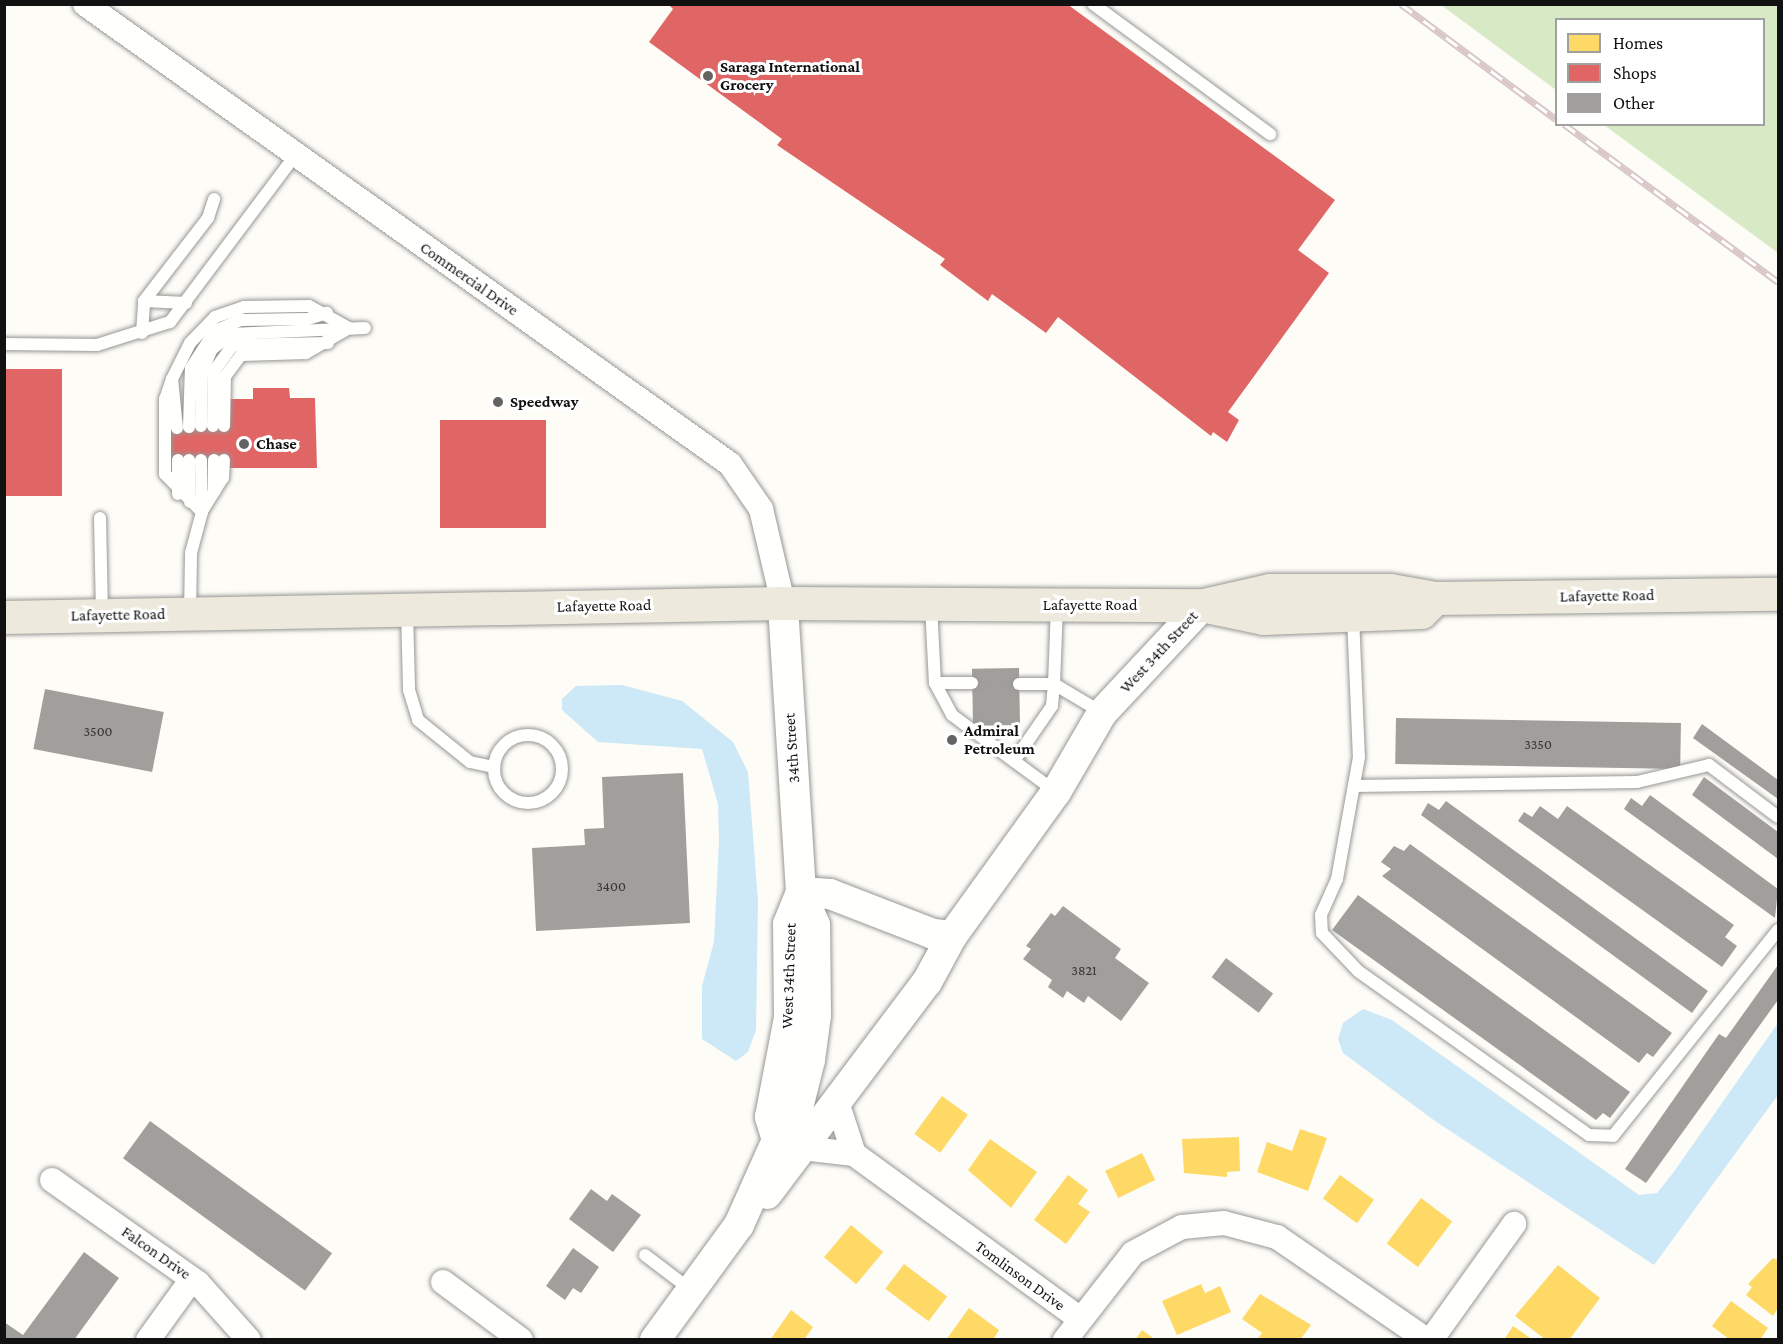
<!DOCTYPE html>
<html>
<head>
<meta charset="utf-8">
<style>
  body { margin:0 }
  #map { position:relative; width:1783px; height:1344px; overflow:hidden; background:#fdfcf7; font-family:"Crimson Pro",serif }
  div>[style] { position:absolute }
  [style*='--x'] { left:calc(var(--x)*1px); top:calc(var(--y)*1px); width:calc(var(--w)*1px); rotate:calc(var(--a)*1deg) }
  .forest>* { inset:0; background:#d8eac5 }
  .water>* { inset:0; background:#cde8f7 }
  .homes>* { inset:0; background:#ffd966; transform-origin:0 0 }
  .shops>* { inset:0; background:#e06666; transform-origin:0 0 }
  .building>* { inset:0; background:#a19f9c; transform-origin:0 0 }
  .roads { filter:drop-shadow(0 0 2px #979795) drop-shadow(0 0 2px #979795) }
  .service>* { height:12px; margin:-6px; padding:0 6px; transform-origin:6px; border-radius:6px; background:#fffffe }
  .service>.ring { margin:-6px; padding:0; box-sizing:content-box; background:none; border:12px solid #fffffe; border-radius:50% }
  .minor>* { height:24px; margin:-12px; padding:0 12px; transform-origin:12px; border-radius:12px; background:#fffffe }
  .tertiary>* { height:30px; margin:-15px; padding:0 15px; transform-origin:15px; border-radius:15px; background:#fffffe }
  .primary>* { height:33px; margin:-16.5px; padding:0 16.5px; transform-origin:16.5px; border-radius:16.5px; background:#ede9dc }
  .rail>* { height:7px; margin-top:-3.5px; transform-origin:0; background:repeating-linear-gradient(90deg,#fff 0 14px,#d9c6c7 0 28px); box-sizing:border-box; border-block:2px solid #d9c6c7 }
  .dots>* { width:16px; height:16px; translate:-50% -50%; box-sizing:border-box; border:3px solid #fff; border-radius:50% }
  span { translate:-50% -50%; white-space:nowrap; text-align:center; line-height:1.15; -webkit-text-stroke:6px #fff; paint-order:stroke }
  .number-label { font-size:14px; color:#353434 }
  .number-label span { -webkit-text-stroke-width:0 }
  .poi-label { font-size:16px; color:#111; font-weight:700 }
  .left { translate:0 -50%; text-align:left }
  .street-label { font-size:16px; color:#111 }
  .frame { position:absolute; inset:0; border:6px solid #111; pointer-events:none }
  .legend { position:absolute; left:1555px; top:18px; width:210px; height:108px; box-sizing:border-box; background:#fff; border:2px solid #a0a0a0; margin:0; padding:8px 10px; list-style:none; font-size:18px; color:#111 }
  .legend li { display:flex; align-items:center; gap:12px; height:30px }
  .legend b { width:30px; border:2px solid #a0a0a0 }
</style>
</head>
<body>
<div id="map">
  <div class="forest">
    <div style="clip-path:polygon(1441px 5px,1778px 5px,1778px 253px,1604px 125px,1764px 124px,1764px 20px,1556px 20px,1556px 90px)"></div>
  </div>
  <div class="water">
    <div style="clip-path:polygon(622px 685px,682px 701px,733px 742px,748px 772px,758px 901px,756px 1030px,748px 1052px,736px 1061px,702px 1039px,702px 986px,714px 942px,719px 841px,718px 804px,702px 749px,598px 742px,562px 710px,562px 699px,576px 686px)"></div>
    <div style="clip-path:polygon(1363px 1009px,1392px 1020px,1639px 1195px,1657px 1193px,1673px 1173px,1778px 1023px,1778px 1095px,1654px 1265px,1435px 1121px,1343px 1053px,1338px 1039px,1343px 1023px)"></div>
  </div>
  <div class="homes">
    <div style="left:942px;top:1096px;width:32px;height:47px;rotate:36deg"></div>
    <div style="clip-path:polygon(1300px 1129px,1327px 1138px,1308px 1191px,1257px 1172px,1267px 1142px,1292px 1151px)"></div>
    <div style="clip-path:polygon(1239px 1137px,1240px 1171px,1227px 1172px,1227px 1177px,1184px 1173px,1182px 1139px)"></div>
    <div style="clip-path:polygon(990px 1139px,1037px 1172px,1011px 1208px,968px 1170px)"></div>
    <div style="left:1142px;top:1153px;width:30px;height:41px;rotate:64deg"></div>
    <div style="clip-path:polygon(1068px 1175px,1088px 1190px,1078px 1204px,1090px 1212px,1066px 1244px,1034px 1220px)"></div>
    <div style="left:1340px;top:1175px;width:42px;height:29px;rotate:36deg"></div>
    <div style="left:1421px;top:1198px;width:39px;height:57px;rotate:37deg"></div>
    <div style="left:851px;top:1225px;width:42px;height:42px;rotate:40deg"></div>
    <div style="clip-path:polygon(1773px 1258px,1778px 1260px,1778px 1308px,1773px 1316px,1746px 1295px,1752px 1287px,1748px 1284px)"></div>
    <div style="left:904px;top:1264px;width:54px;height:31px;rotate:37deg"></div>
    <div style="clip-path:polygon(1558px 1265px,1600px 1298px,1569px 1340px,1546px 1340px,1515px 1316px)"></div>
    <div style="clip-path:polygon(1201px 1284px,1205px 1293px,1220px 1286px,1231px 1312px,1177px 1335px,1162px 1301px)"></div>
    <div style="clip-path:polygon(1260px 1294px,1311px 1325px,1300px 1340px,1257px 1340px,1262px 1333px,1242px 1319px)"></div>
    <div style="clip-path:polygon(1731px 1301px,1768px 1328px,1760px 1340px,1730px 1340px,1712px 1326px)"></div>
    <div style="clip-path:polygon(969px 1308px,999px 1330px,993px 1340px,946px 1340px)"></div>
    <div style="clip-path:polygon(791px 1310px,813px 1327px,804px 1340px,770px 1340px)"></div>
    <div style="clip-path:polygon(1513px 1326px,1533px 1340px,1504px 1340px)"></div>
    <div style="clip-path:polygon(1142px 1330px,1156px 1340px,1135px 1340px)"></div>
  </div>
  <div class="shops">
    <div style="clip-path:polygon(668px 4px,1067px 4px,1335px 200px,1298px 250px,1329px 273px,1228px 412px,1239px 420px,1227px 442px,1213px 432px,1211px 436px,1058px 317px,1046px 333px,992px 294px,988px 301px,940px 265px,945px 259px,777px 145px,782px 139px,649px 42px,673px 9px)"></div>
    <div style="left:4px;top:369px;width:58px;height:127px"></div>
    <div style="clip-path:polygon(253px 388px,289px 388px,290px 398px,315px 398px,317px 468px,230px 468px,230px 460px,171px 460px,171px 428px,229px 426px,228px 399px,253px 399px)"></div>
    <div style="left:440px;top:420px;width:106px;height:108px"></div>
  </div>
  <div class="building">
    <div style="left:1019px;top:668px;width:57px;height:47px;rotate:89deg"></div>
    <div style="left:45px;top:689px;width:121px;height:61px;rotate:11deg"></div>
    <div style="left:1396px;top:718px;width:285px;height:46px;rotate:1deg"></div>
    <div style="clip-path:polygon(1702px 724px,1778px 780px,1778px 799px,1693px 738px)"></div>
    <div style="clip-path:polygon(683px 773px,690px 923px,536px 931px,532px 848px,585px 845px,584px 829px,604px 828px,602px 777px)"></div>
    <div style="clip-path:polygon(1704px 777px,1778px 832px,1778px 859px,1692px 795px)"></div>
    <div style="clip-path:polygon(1650px 795px,1778px 889px,1775px 918px,1624px 809px,1631px 798px,1642px 806px)"></div>
    <div style="clip-path:polygon(1446px 801px,1708px 991px,1692px 1013px,1421px 815px,1428px 803px,1439px 810px)"></div>
    <div style="clip-path:polygon(1540px 806px,1558px 819px,1567px 806px,1734px 925px,1725px 937px,1737px 946px,1722px 967px,1518px 821px,1524px 812px,1532px 817px)"></div>
    <div style="clip-path:polygon(1410px 844px,1672px 1033px,1653px 1057px,1647px 1053px,1639px 1063px,1382px 876px,1391px 869px,1381px 862px,1394px 846px,1404px 851px)"></div>
    <div style="clip-path:polygon(1358px 895px,1630px 1092px,1610px 1118px,1603px 1113px,1596px 1120px,1332px 930px)"></div>
    <div style="clip-path:polygon(1063px 906px,1121px 949px,1115px 958px,1149px 983px,1121px 1021px,1088px 996px,1084px 1003px,1067px 991px,1063px 998px,1048px 987px,1052px 980px,1023px 959px,1031px 949px,1026px 946px,1051px 913px,1055px 916px)"></div>
    <div style="left:1226px;top:958px;width:59px;height:24px;rotate:37deg"></div>
    <div style="clip-path:polygon(1778px 965px,1778px 1000px,1646px 1183px,1625px 1169px,1719px 1034px,1726px 1038px)"></div>
    <div style="left:150px;top:1121px;width:225px;height:46px;rotate:36deg"></div>
    <div style="clip-path:polygon(591px 1189px,607px 1201px,612px 1194px,641px 1215px,613px 1252px,569px 1219px)"></div>
    <div style="clip-path:polygon(573px 1248px,599px 1267px,581px 1293px,573px 1288px,565px 1300px,546px 1286px)"></div>
    <div style="clip-path:polygon(84px 1252px,119px 1278px,74px 1340px,4px 1340px,4px 1322px,23px 1335px)"></div>
  </div>
  <div class="roads">
    <div class="service">
      <div style="--x:1093;--y:4;--w:220;--a:36.3"></div>
      <div style="--x:144;--y:301;--w:105;--a:-52.4"></div>
      <div style="--x:208;--y:218;--w:20;--a:-72"></div>
      <div style="--x:142;--y:333;--w:32;--a:-86"></div>
      <div style="--x:144;--y:301;--w:42;--a:2.7"></div>
      <div style="--x:4;--y:344;--w:93;--a:0.6"></div>
      <div style="--x:97;--y:345;--w:77;--a:-17.5"></div>
      <div style="--x:170;--y:322;--w:205;--a:-53.1"></div>
      <div style="--x:172;--y:379;--w:21;--a:109"></div>
      <div style="--x:165;--y:399;--w:75;--a:90"></div>
      <div style="--x:165;--y:474;--w:53;--a:45.8"></div>
      <div style="--x:201;--y:426;--w:54;--a:-88.9"></div>
      <div style="--x:202;--y:372;--w:25;--a:-67"></div>
      <div style="--x:212;--y:349;--w:24;--a:-38"></div>
      <div style="--x:231;--y:334;--w:134;--a:-2.6"></div>
      <div style="--x:213;--y:426;--w:55;--a:-89"></div>
      <div style="--x:214;--y:371;--w:32;--a:-54"></div>
      <div style="--x:233;--y:345;--w:95;--a:-1.2"></div>
      <div style="--x:189;--y:427;--w:59;--a:-88.1"></div>
      <div style="--x:191;--y:368;--w:44;--a:-57"></div>
      <div style="--x:215;--y:331;--w:28;--a:-23"></div>
      <div style="--x:241;--y:320;--w:67;--a:-0.9"></div>
      <div style="--x:308;--y:319;--w:20;--a:-18"></div>
      <div style="--x:177;--y:428;--w:49;--a:-95.8"></div>
      <div style="--x:172;--y:379;--w:40;--a:-63.4"></div>
      <div style="--x:190;--y:343;--w:36;--a:-46"></div>
      <div style="--x:215;--y:317;--w:31;--a:-19"></div>
      <div style="--x:244;--y:307;--w:65;--a:-0.9"></div>
      <div style="--x:309;--y:306;--w:46;--a:28.8"></div>
      <div style="--x:349;--y:328;--w:50;--a:149.8"></div>
      <div style="--x:306;--y:353;--w:65;--a:178.2"></div>
      <div style="--x:241;--y:355;--w:26;--a:127"></div>
      <div style="--x:225;--y:376;--w:50;--a:91.1"></div>
      <div style="--x:178;--y:460;--w:34;--a:90"></div>
      <div style="--x:189;--y:460;--w:42;--a:88.6"></div>
      <div style="--x:214;--y:460;--w:32;--a:90"></div>
      <div style="--x:202;--y:511;--w:39;--a:-58"></div>
      <div style="--x:223;--y:478;--w:18;--a:-87"></div>
      <div style="--x:100;--y:518;--w:95;--a:88.8"></div>
      <div style="--x:931;--y:605;--w:78;--a:87.1"></div>
      <div style="--x:935;--y:683;--w:36;--a:62"></div>
      <div style="--x:952;--y:715;--w:77;--a:36.6"></div>
      <div style="--x:407;--y:611;--w:79;--a:88.5"></div>
      <div style="--x:409;--y:690;--w:31;--a:73"></div>
      <div style="--x:418;--y:720;--w:67;--a:38.9"></div>
      <div style="--x:470;--y:762;--w:25;--a:12"></div>
      <div style="--x:190;--y:613;--w:60;--a:-89"></div>
      <div style="--x:191;--y:553;--w:42;--a:-75"></div>
      <div style="--x:202;--y:512;--w:52;--a:-91.1"></div>
      <div style="--x:1353;--y:616;--w:141;--a:87.6"></div>
      <div style="--x:1359;--y:757;--w:124;--a:100.2"></div>
      <div style="--x:1337;--y:879;--w:39;--a:114"></div>
      <div style="--x:1321;--y:915;--w:18;--a:87"></div>
      <div style="--x:1322;--y:933;--w:52;--a:46.5"></div>
      <div style="--x:1358;--y:971;--w:283;--a:35.4"></div>
      <div style="--x:1589;--y:1135;--w:24;--a:2"></div>
      <div style="--x:1613;--y:1136;--w:264;--a:-51.3"></div>
      <div style="--x:935;--y:683;--w:37;--a:0"></div>
      <div style="--x:1019;--y:684;--w:35;--a:0"></div>
      <div style="--x:1054;--y:684;--w:78;--a:-87.8"></div>
      <div class="ring" style="left:494px;top:735px;width:56px;height:56px"></div>
      <div style="--x:1354;--y:786;--w:283;--a:-0.8"></div>
      <div style="--x:1637;--y:782;--w:74;--a:-13.3"></div>
      <div style="--x:1709;--y:765;--w:86;--a:37"></div>
      <div style="--x:1056;--y:792;--w:52;--a:-143.6"></div>
      <div style="--x:1014;--y:761;--w:67;--a:-55.4"></div>
      <div style="--x:1052;--y:706;--w:22;--a:-85"></div>
      <div style="--x:1054;--y:684;--w:55;--a:30.8"></div>
      <div style="--x:645;--y:1255;--w:58;--a:37.3"></div>
    </div>
    <div class="minor">
      <div style="--x:85;--y:4;--w:792;--a:35.5"></div>
      <div style="--x:730;--y:464;--w:55;--a:55.4"></div>
      <div style="--x:761;--y:509;--w:97;--a:76.8"></div>
      <div style="--x:837;--y:1102;--w:55;--a:71.9"></div>
      <div style="--x:802;--y:1148;--w:52;--a:6.6"></div>
      <div style="--x:854;--y:1154;--w:280;--a:36.1"></div>
      <div style="--x:52;--y:1180;--w:179;--a:35.2"></div>
      <div style="--x:198;--y:1283;--w:76;--a:48.2"></div>
      <div style="--x:443;--y:1282;--w:97;--a:36.6"></div>
      <div style="--x:148;--y:1340;--w:75;--a:-54.2"></div>
      <div style="--x:1065;--y:1340;--w:110;--a:-52"></div>
      <div style="--x:1133;--y:1253;--w:55;--a:-28"></div>
      <div style="--x:1182;--y:1227;--w:42;--a:-5.4"></div>
      <div style="--x:1224;--y:1223;--w:55;--a:14.8"></div>
      <div style="--x:1277;--y:1237;--w:182;--a:34.5"></div>
      <div style="--x:1431;--y:1340;--w:143;--a:-54.4"></div>
    </div>
    <div class="tertiary">
      <div style="--x:801;--y:892;--w:29;--a:4"></div>
      <div style="--x:830;--y:894;--w:110;--a:21.2"></div>
      <div style="--x:933;--y:934;--w:19;--a:6"></div>
      <div style="--x:777;--y:1140;--w:24;--a:-107"></div>
      <div style="--x:770;--y:1117;--w:102;--a:-79.2"></div>
      <div style="--x:789;--y:1017;--w:93;--a:-90.6"></div>
      <div style="--x:788;--y:924;--w:35;--a:-68"></div>
      <div style="--x:767;--y:1194;--w:266;--a:-53"></div>
      <div style="--x:927;--y:982;--w:52;--a:-61.5"></div>
      <div style="--x:952;--y:936;--w:178;--a:-54.2"></div>
      <div style="--x:1056;--y:792;--w:91;--a:-59.8"></div>
      <div style="--x:1102;--y:713;--w:148;--a:-46.9"></div>
      <div style="--x:655;--y:1340;--w:142;--a:-53.9"></div>
      <div style="--x:739;--y:1225;--w:93;--a:-65.9"></div>
      <div style="--x:777;--y:1140;--w:20;--a:-37"></div>
      <div style="--x:793;--y:1128;--w:70;--a:-76"></div>
      <div style="--x:810;--y:1060;--w:45;--a:-82.4"></div>
      <div style="--x:816;--y:1015;--w:90;--a:-90.6"></div>
      <div style="--x:815;--y:925;--w:36;--a:-113"></div>
      <div style="--x:801;--y:892;--w:290;--a:-93.6"></div>
    </div>
    <div class="primary">
      <div style="--x:1211;--y:607;--w:53;--a:11.9"></div>
      <div style="--x:1263;--y:618;--w:158;--a:-2.2"></div>
      <div style="--x:1421;--y:612;--w:16;--a:-45"></div>
      <div style="--x:4;--y:617;--w:779;--a:-1.03"></div>
      <div style="--x:783;--y:603;--w:420;--a:0.3"></div>
      <div style="--x:1203;--y:605;--w:69;--a:-12.6"></div>
      <div style="--x:1270;--y:590;--w:120;--a:0"></div>
      <div style="--x:1390;--y:590;--w:46;--a:10.1"></div>
      <div style="--x:1435;--y:598;--w:343;--a:-0.7"></div>
    </div>
  </div>
  <div class="rail">
    <div style="--x:1401;--y:4;--w:193;--a:36.6"></div>
    <div style="--x:1564;--y:124;--w:266;--a:36.4"></div>
  </div>
  <div class="dots">
    <div style="left:708px;top:76px;background:#646362"></div>
    <div style="left:498px;top:402px;background:#646362"></div>
    <div style="left:244px;top:444px;background:#646362"></div>
    <div style="left:952px;top:740px;background:#646362"></div>
  </div>
  <div class="number-label">
    <span style="left:98px;top:731px">3500</span>
    <span style="left:1538px;top:744px">3350</span>
    <span style="left:611px;top:886px">3400</span>
    <span style="left:1084px;top:970px">3821</span>
  </div>
  <div class="poi-label">
    <span class="left" style="left:720px;top:76px">Saraga International<br>Grocery</span>
    <span class="left" style="left:510px;top:402px">Speedway</span>
    <span class="left" style="left:256px;top:444px">Chase</span>
    <span class="left" style="left:964px;top:740px">Admiral<br>Petroleum</span>
  </div>
  <div class="street-label">
    <span style="left:469px;top:279px;rotate:35deg">Commercial Drive</span>
    <span style="left:1607px;top:596px;rotate:-1deg">Lafayette Road</span>
    <span style="left:1090px;top:605px">Lafayette Road</span>
    <span style="left:604px;top:606px;rotate:-1deg">Lafayette Road</span>
    <span style="left:118px;top:615px;rotate:-1deg">Lafayette Road</span>
    <span style="left:1159px;top:652px;rotate:-47deg">West 34th Street</span>
    <span style="left:792px;top:748px;rotate:-94deg">34th Street</span>
    <span style="left:789px;top:976px;rotate:-88deg">West 34th Street</span>
    <span style="left:156px;top:1253px;rotate:35deg">Falcon Drive</span>
    <span style="left:1020px;top:1276px;rotate:36deg">Tomlinson Drive</span>
  </div>
  <div class="frame"></div>
  <ul class="legend">
  <li><b style="height:16px;background:#ffd966"></b>Homes</li>
  <li><b style="height:16px;background:#e06666"></b>Shops</li>
  <li><b style="height:16px;background:#a19f9c"></b>Other</li>
  </ul>
</div>
</body>
</html>
